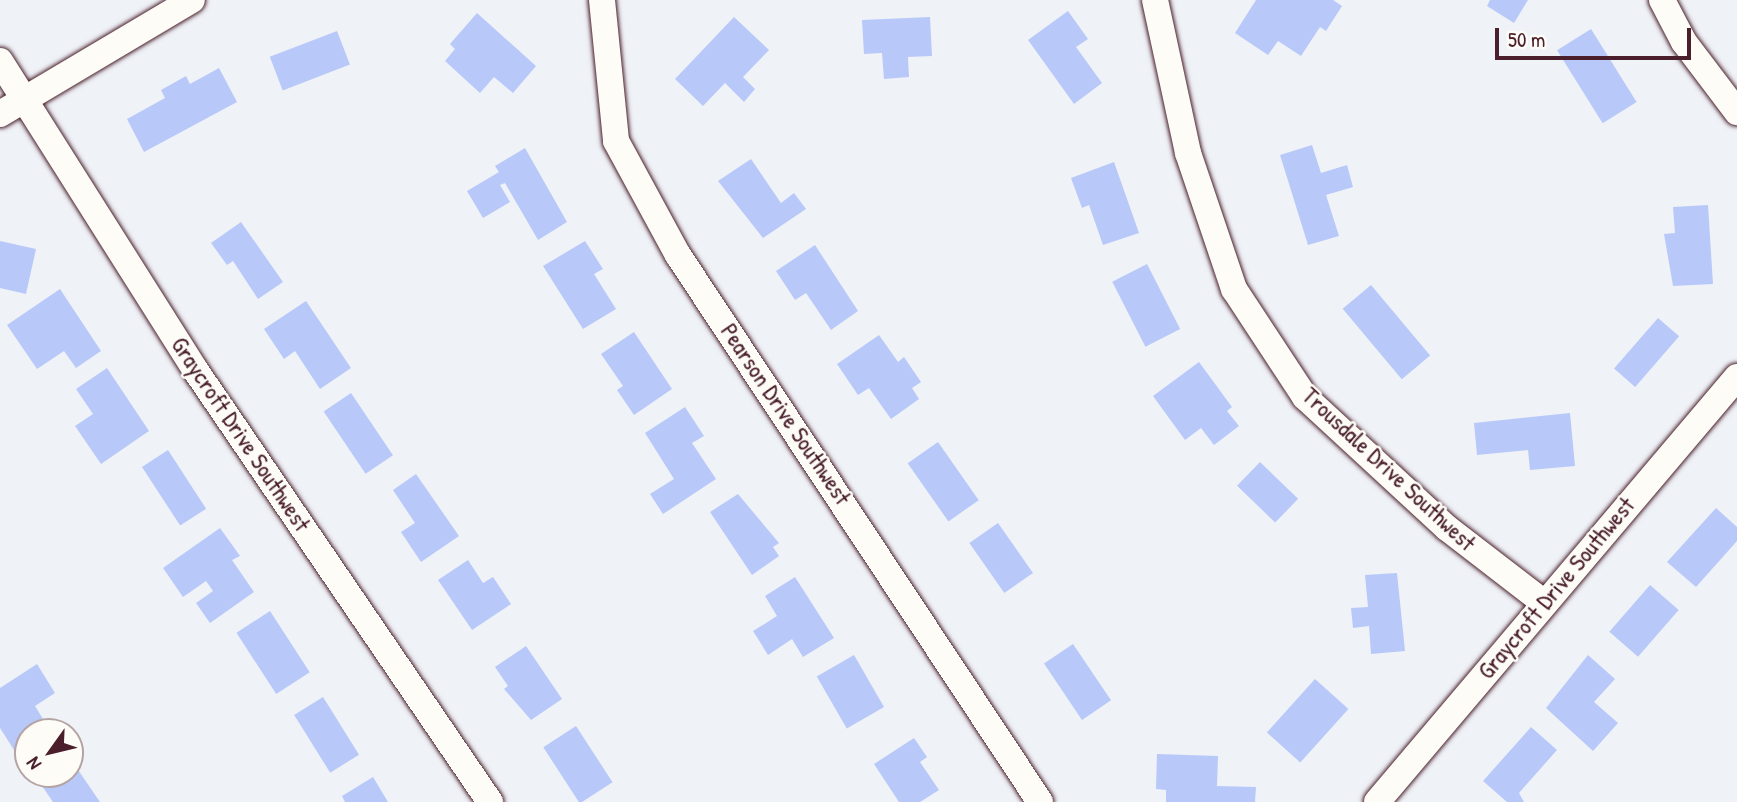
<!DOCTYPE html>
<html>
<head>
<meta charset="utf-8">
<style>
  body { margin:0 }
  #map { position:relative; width:1737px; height:802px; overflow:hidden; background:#eff2f7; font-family:"Patrick Hand",sans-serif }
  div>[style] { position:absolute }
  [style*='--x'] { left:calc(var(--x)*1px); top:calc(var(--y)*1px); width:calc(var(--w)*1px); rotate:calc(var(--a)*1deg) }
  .building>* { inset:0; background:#b8c9f9; transform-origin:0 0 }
  .roads { filter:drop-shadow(0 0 2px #4a1f2b) drop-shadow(0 0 2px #4a1f2b) }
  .street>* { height:26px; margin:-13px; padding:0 13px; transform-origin:13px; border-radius:13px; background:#fdfcf7 }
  span { translate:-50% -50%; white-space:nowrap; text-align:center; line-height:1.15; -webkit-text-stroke:5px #fdfcf7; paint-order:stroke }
  .street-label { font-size:24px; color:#4a1f2b }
  .north { position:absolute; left:14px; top:718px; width:70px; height:70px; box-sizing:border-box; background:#fdfcf7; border:2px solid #b5a4a5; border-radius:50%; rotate:236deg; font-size:19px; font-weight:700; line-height:28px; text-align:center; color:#4a1f2b }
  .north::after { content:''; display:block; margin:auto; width:24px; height:32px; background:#4a1f2b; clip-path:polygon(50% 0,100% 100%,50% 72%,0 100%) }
  .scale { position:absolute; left:1495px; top:28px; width:196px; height:32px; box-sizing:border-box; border:4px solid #4a1f2b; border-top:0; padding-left:9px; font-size:21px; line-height:24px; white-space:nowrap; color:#4a1f2b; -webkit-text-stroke:5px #fdfcf7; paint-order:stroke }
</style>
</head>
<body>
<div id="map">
  <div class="building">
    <div style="clip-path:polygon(1256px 0,1333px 0,1342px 6px,1326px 31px,1320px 27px,1301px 56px,1278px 41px,1268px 55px,1235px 33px)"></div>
    <div style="clip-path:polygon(1490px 0,1528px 0,1514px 23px,1487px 6px)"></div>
    <div style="clip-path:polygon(1068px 11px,1088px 39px,1076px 47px,1102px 83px,1074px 104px,1028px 40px)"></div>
    <div style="clip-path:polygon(477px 13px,536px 66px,513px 93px,494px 77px,480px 93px,445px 61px,455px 49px,450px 44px)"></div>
    <div style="clip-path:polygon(734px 17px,769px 50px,743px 77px,755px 89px,744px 102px,725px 83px,703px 106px,675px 79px)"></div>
    <div style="clip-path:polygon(930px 17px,932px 56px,908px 57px,909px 77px,884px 79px,882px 53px,864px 54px,862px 20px)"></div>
    <div style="left:1591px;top:29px;width:86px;height:40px;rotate:58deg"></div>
    <div style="left:337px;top:31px;width:36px;height:72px;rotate:69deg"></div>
    <div style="clip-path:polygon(219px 68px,237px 102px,144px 152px,127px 119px,165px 98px,161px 90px,186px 76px,190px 84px)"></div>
    <div style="clip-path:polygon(1312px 145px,1321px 173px,1347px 165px,1353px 187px,1326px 195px,1339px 236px,1308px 245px,1280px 155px)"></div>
    <div style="clip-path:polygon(525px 148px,567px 222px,538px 240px,505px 183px,500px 185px,510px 202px,483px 218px,467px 191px,499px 172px,495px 166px)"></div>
    <div style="clip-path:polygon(751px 159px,781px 203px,794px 193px,806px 209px,763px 238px,718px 181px)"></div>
    <div style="clip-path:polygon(1114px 162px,1139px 233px,1103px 245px,1089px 205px,1082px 208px,1071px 178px)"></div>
    <div style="clip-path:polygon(1708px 205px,1713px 284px,1673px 286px,1664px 234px,1675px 233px,1673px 207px)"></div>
    <div style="clip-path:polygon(241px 222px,283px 282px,258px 299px,233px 261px,227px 265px,211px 243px)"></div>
    <div style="clip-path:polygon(0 241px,36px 249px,26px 294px,0 288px)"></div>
    <div style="clip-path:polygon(585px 241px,603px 269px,594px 274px,616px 309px,583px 329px,543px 266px)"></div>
    <div style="clip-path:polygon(815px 245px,858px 311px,831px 330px,806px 293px,795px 300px,776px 271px)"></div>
    <div style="left:1147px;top:264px;width:73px;height:39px;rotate:63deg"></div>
    <div style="left:1371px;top:285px;width:92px;height:37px;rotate:50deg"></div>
    <div style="clip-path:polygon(60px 289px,101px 351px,76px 368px,64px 351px,37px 369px,7px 325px)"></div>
    <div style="clip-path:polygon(306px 301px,351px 368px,320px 389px,295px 351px,284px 359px,264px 329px)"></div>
    <div style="left:1658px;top:318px;width:28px;height:67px;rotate:41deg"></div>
    <div style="clip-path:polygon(634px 332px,672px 389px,634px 415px,617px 390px,623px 386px,601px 354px)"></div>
    <div style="clip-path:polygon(879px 335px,898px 362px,904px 357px,921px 382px,912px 388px,919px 399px,891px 419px,869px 388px,858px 395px,837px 364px)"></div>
    <div style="clip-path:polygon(1199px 362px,1232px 407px,1227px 411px,1239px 426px,1214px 445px,1201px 428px,1185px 440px,1153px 396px)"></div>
    <div style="clip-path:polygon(107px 368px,149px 431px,101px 464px,75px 426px,93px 414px,76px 389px)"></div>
    <div style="left:351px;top:393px;width:75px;height:33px;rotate:56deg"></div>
    <div style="clip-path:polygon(685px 407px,704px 436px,692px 443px,716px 479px,663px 514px,650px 494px,674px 479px,645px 433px)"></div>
    <div style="clip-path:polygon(1570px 413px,1575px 466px,1530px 470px,1528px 450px,1477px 455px,1474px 423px)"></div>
    <div style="left:938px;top:442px;width:71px;height:37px;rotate:55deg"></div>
    <div style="left:168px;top:450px;width:70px;height:31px;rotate:57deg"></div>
    <div style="left:1260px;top:462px;width:53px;height:33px;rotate:44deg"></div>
    <div style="clip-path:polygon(416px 474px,459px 536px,421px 562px,401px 532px,415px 523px,393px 490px)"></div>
    <div style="clip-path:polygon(738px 494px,779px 543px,773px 547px,779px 556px,752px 575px,710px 512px)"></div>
    <div style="clip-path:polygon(1716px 508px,1737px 527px,1737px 541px,1696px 587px,1667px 562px)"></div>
    <div style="left:998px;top:523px;width:61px;height:35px;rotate:55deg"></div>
    <div style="clip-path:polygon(220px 528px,240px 556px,232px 560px,254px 592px,210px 623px,196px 603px,213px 591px,206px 581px,183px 597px,163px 568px)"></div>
    <div style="clip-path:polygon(468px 560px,483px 583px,493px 577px,511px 604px,472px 630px,438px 580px)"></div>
    <div style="clip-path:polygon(1397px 573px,1405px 651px,1371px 654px,1369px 626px,1353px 628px,1351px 608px,1368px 607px,1365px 575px)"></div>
    <div style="clip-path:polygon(795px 577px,834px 638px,803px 657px,792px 639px,768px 655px,753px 631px,777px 616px,765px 596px)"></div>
    <div style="left:1650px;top:585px;width:38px;height:62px;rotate:41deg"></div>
    <div style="left:270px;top:611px;width:73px;height:40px;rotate:57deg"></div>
    <div style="left:1073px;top:644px;width:68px;height:35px;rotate:56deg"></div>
    <div style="clip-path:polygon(526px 646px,562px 699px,531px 720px,504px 689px,508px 686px,495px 667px)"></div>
    <div style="left:854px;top:655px;width:60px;height:43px;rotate:60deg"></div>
    <div style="clip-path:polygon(1588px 655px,1615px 679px,1594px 702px,1618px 723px,1593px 751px,1546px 708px)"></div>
    <div style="clip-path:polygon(37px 664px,55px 693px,35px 706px,51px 732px,28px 732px,28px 772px,0 728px,0 688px)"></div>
    <div style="left:1315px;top:679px;width:45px;height:72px;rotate:42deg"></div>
    <div style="left:323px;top:697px;width:68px;height:34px;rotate:58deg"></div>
    <div style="left:576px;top:726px;width:67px;height:39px;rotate:57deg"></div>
    <div style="clip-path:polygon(1531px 727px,1557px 750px,1519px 793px,1524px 802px,1507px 802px,1483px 781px)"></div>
    <div style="clip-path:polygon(914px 738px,927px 757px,920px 762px,939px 790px,920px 802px,899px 802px,874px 764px)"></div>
    <div style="clip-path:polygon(1157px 754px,1218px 756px,1217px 786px,1256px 787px,1255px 802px,1166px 802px,1166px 790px,1156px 789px)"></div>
    <div style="clip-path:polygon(72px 761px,100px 802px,53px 802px,40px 783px,53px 774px,70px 774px)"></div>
    <div style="clip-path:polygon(373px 777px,388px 802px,345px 802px,342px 796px)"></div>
  </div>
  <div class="roads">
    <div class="street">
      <div style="--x:602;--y:0;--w:142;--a:84.3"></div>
      <div style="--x:616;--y:141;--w:130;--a:61.5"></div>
      <div style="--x:678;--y:255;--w:656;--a:56.5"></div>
      <div style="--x:1155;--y:0;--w:157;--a:77.8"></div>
      <div style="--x:1188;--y:153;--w:144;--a:71.3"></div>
      <div style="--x:1234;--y:289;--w:129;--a:56.7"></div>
      <div style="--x:1305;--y:397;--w:193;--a:42.7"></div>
      <div style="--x:1447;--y:528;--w:121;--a:37.6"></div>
      <div style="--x:1662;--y:0;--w:47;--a:62.4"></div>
      <div style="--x:1684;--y:42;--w:88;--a:52.9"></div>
      <div style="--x:0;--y:61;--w:367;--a:57.7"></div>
      <div style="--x:196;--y:371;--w:522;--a:55.7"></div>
      <div style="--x:0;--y:114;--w:223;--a:-30.7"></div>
      <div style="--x:1377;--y:802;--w:557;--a:-49.73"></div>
    </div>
  </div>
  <div class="street-label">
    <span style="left:786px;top:414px;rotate:56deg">Pearson Drive Southwest</span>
    <span style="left:241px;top:434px;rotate:56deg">Graycroft Drive Southwest</span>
    <span style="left:1389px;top:469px;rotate:43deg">Trousdale Drive Southwest</span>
    <span style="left:1556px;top:588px;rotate:-50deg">Graycroft Drive Southwest</span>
  </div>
  <div class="north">N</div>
  <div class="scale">50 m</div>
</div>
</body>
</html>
